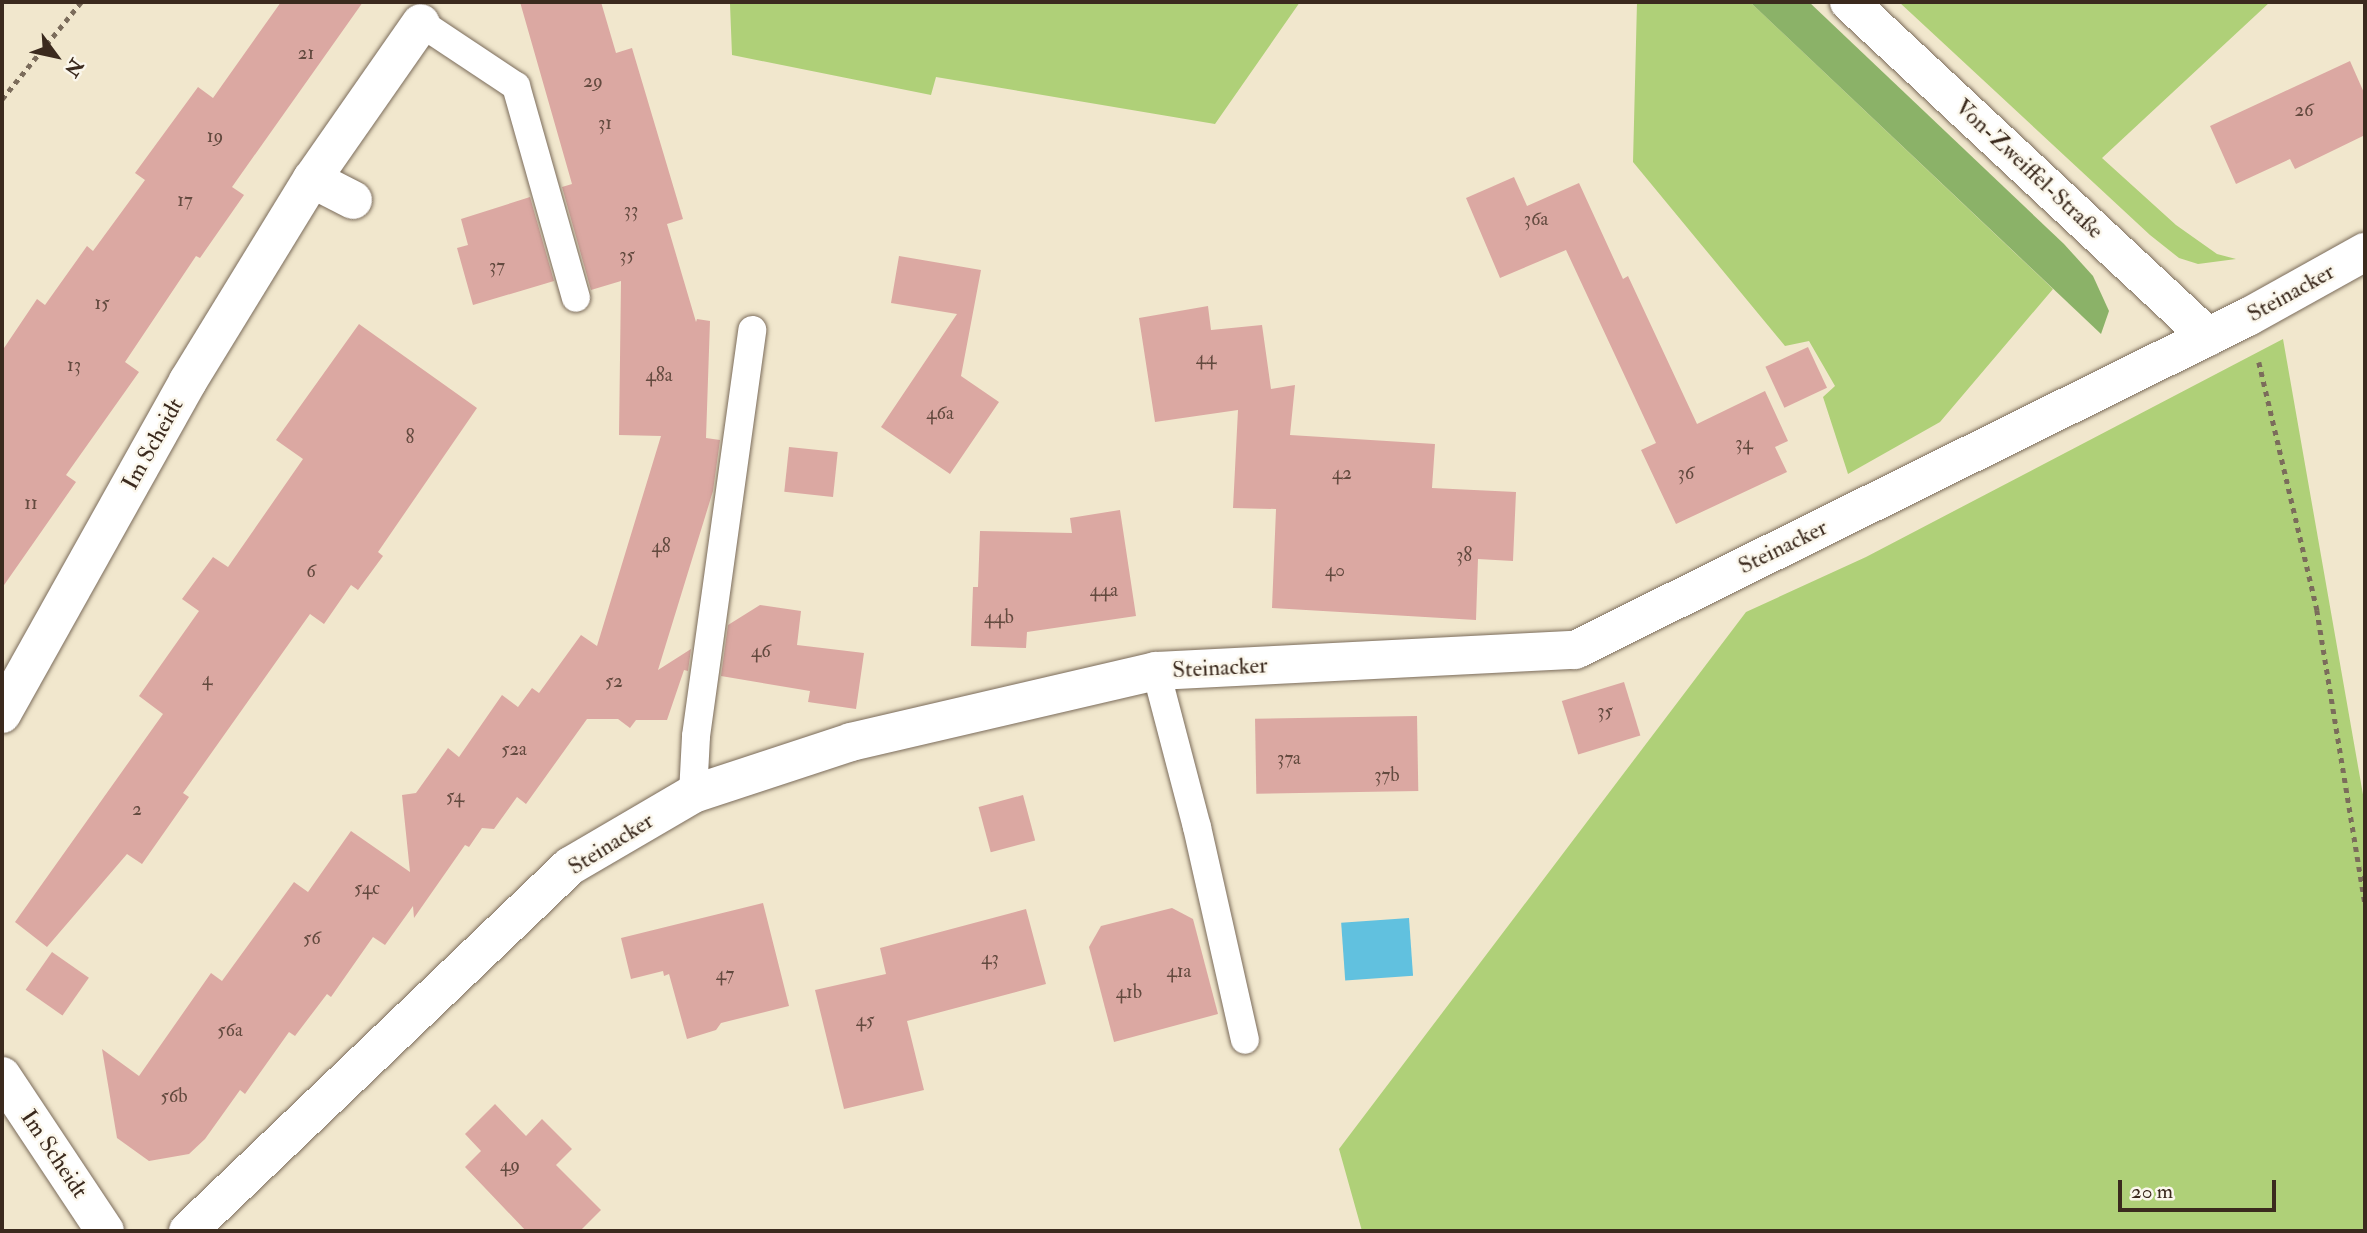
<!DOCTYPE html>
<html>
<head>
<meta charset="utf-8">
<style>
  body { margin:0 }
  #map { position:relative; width:2367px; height:1233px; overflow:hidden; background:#f1e7cd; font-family:"IM FELL Double Pica",serif }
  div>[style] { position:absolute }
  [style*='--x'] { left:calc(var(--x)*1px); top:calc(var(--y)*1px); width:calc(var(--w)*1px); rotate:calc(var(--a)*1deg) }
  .green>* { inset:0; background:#afd078 }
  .forest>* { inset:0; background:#8bb268 }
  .water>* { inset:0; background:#61c1df; transform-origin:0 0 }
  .building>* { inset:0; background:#dba8a2; transform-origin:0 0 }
  .path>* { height:4.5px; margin-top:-2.25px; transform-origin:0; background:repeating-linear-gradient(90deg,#7b6c5b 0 5px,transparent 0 10px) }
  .roads { filter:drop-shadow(0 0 2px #7b6c5b) drop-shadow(0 0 2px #7b6c5b) }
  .service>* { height:28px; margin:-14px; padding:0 14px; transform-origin:14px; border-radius:14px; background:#fff }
  .minor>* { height:38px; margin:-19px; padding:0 19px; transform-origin:19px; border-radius:19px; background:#fff }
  span { translate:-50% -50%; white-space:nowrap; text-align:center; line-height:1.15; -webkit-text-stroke:5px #fbf7ec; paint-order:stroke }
  .number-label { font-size:19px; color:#634a3f }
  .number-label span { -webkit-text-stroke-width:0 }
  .street-label { font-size:23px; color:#3b2a1e }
  .frame { position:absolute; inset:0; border:4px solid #3b2a1e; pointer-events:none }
  .north { position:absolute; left:21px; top:21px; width:70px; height:70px; -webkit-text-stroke:5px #fbf7ec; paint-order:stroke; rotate:123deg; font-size:19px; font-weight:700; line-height:28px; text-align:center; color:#3b2a1e }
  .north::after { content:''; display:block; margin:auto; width:24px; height:32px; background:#3b2a1e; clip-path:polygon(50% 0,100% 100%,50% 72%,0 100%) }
  .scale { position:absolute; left:2118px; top:1180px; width:158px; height:32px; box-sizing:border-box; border:4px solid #3b2a1e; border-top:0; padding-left:9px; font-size:21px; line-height:24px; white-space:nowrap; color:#3b2a1e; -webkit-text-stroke:5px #fbf7ec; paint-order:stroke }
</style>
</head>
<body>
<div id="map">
  <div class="green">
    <div style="clip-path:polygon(727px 2px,1300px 2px,1215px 124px,936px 77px,931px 95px,732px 55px,730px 4px)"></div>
    <div style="clip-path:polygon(1637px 2px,1750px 2px,2053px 289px,1940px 422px,1848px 474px,1823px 397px,1835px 386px,1809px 341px,1785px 346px,1633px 162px)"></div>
    <div style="clip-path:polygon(1899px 2px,2270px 2px,2102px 158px,2176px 225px,2217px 254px,2236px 259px,2198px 264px,2179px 258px,2150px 235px)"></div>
    <div style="clip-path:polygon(2283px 339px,2365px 806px,2365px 1231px,1362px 1231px,1339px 1149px,1746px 612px,1866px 557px)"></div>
  </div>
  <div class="forest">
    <div style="clip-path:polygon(1750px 2px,1809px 2px,2064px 244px,2093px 276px,2109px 311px,2101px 334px)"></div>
  </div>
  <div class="water">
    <div style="left:1409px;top:918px;width:58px;height:68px;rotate:86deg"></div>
  </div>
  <div class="building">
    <div style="clip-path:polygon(281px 2px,363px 2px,232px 187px,244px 195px,200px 258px,196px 256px,125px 362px,139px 372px,66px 475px,76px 482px,2px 588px,2px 351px,37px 299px,45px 305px,87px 246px,93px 251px,145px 180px,135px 173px,198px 87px,213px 98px)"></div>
    <div style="clip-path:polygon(520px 2px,601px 2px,616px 53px,632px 48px,683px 219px,667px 224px,696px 322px,697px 319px,710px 321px,706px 438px,720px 440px,713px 491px,658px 670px,691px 649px,688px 671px,684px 670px,667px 720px,636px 720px,630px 728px,618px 719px,587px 719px,526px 804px,517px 797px,494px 829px,482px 828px,469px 847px,465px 845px,414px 918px,413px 906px,385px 945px,373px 937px,331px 997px,327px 994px,295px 1036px,289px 1032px,245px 1094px,240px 1090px,205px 1139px,189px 1154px,149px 1161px,117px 1138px,102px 1049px,139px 1076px,211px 973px,222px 981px,294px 882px,308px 892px,351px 831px,410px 872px,402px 795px,416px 793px,448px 748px,459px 757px,502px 695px,518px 707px,532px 688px,539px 693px,581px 635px,597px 646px,661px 436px,619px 435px,621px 281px,591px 290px,562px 187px,572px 184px)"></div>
    <div style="clip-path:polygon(2350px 61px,2365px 95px,2365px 135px,2295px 169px,2290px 159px,2236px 184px,2210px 126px)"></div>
    <div style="clip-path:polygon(1514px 177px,1527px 206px,1579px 183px,1623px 279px,1628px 276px,1697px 424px,1765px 391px,1788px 441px,1775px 447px,1787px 472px,1676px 524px,1641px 450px,1656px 443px,1566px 250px,1500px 278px,1466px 198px)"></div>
    <div style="clip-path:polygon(530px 197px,554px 281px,473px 305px,457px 248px,468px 245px,461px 219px)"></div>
    <div style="clip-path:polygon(899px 256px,981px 270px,961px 376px,999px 402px,950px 474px,881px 427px,957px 314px,891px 303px)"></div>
    <div style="clip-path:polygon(1208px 306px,1211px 330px,1262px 325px,1271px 389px,1295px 385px,1290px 435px,1435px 444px,1432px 488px,1516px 492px,1513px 561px,1478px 559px,1476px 620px,1272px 608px,1276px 509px,1233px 508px,1238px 410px,1155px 422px,1139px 318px)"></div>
    <div style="clip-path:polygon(359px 324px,477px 408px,378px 552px,383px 556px,358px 590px,351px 585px,324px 624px,310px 614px,183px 793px,189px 797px,142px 864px,127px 854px,47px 947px,15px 922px,163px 714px,139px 696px,199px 611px,182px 599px,213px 557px,228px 567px,303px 459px,276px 440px)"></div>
    <div style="left:1808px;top:347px;width:45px;height:47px;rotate:65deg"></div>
    <div style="left:789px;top:447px;width:49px;height:45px;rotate:6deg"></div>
    <div style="clip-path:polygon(1120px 510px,1136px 616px,1027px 632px,1026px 648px,971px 646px,973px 587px,978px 587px,980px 531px,1072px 533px,1070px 518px)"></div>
    <div style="clip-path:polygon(760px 605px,801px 611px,797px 645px,864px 653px,856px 709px,808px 702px,810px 691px,721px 676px,728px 625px)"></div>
    <div style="left:1624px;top:682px;width:56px;height:65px;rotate:73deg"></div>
    <div style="left:1417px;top:716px;width:75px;height:162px;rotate:89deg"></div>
    <div style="left:1023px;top:795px;width:47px;height:46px;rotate:75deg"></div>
    <div style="clip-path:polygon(763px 903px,789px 1006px,721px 1023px,716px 1030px,687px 1039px,669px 974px,664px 976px,663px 971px,631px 979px,621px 938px)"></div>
    <div style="clip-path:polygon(1172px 908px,1193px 919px,1218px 1014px,1114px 1042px,1089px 947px,1101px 926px)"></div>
    <div style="clip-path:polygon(1026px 909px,1046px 984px,907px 1021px,924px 1090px,844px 1109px,815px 990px,886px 974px,880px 948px)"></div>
    <div style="left:52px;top:952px;width:45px;height:46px;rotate:35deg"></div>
    <div style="clip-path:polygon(495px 1104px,526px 1136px,542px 1119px,572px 1149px,556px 1165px,601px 1210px,580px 1231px,526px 1231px,465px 1167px,481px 1151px,465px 1134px)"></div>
  </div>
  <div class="path">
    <div style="--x:2;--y:99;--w:125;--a:-50.8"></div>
    <div style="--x:2259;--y:362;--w:255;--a:76.8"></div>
    <div style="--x:2317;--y:610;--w:298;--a:80.7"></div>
  </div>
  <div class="roads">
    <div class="service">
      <div style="--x:421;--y:23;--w:114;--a:33.6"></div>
      <div style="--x:516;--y:86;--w:220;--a:74.2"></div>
      <div style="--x:1156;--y:671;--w:161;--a:75.3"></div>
      <div style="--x:1197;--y:827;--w:218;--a:77.3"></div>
      <div style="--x:693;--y:794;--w:58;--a:-87"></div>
      <div style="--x:696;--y:736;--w:410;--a:-82.1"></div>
    </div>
    <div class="minor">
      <div style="--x:1849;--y:2;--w:491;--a:43"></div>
      <div style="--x:312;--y:179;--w:46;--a:27.1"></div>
      <div style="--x:2;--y:714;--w:381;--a:-60.8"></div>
      <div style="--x:188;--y:381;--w:237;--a:-58.5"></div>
      <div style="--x:312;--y:179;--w:190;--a:-55.1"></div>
      <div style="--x:2;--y:1076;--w:186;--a:56.4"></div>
      <div style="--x:188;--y:1231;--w:528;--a:-43.7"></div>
      <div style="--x:570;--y:866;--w:143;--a:-30.3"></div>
      <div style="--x:693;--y:794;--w:166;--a:-18.2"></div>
      <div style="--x:851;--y:742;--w:313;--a:-13.1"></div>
      <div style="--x:1156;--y:671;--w:420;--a:-2.9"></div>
      <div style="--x:1575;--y:650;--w:751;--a:-26.33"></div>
      <div style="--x:2248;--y:317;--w:134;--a:-29.1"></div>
    </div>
  </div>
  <div class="number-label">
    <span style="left:306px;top:54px">21</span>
    <span style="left:593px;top:82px">29</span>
    <span style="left:2304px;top:111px">26</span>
    <span style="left:605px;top:124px">31</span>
    <span style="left:215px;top:137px">19</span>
    <span style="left:185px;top:201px">17</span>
    <span style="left:631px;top:211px">33</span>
    <span style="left:1536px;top:220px">36a</span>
    <span style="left:627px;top:256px">35</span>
    <span style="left:497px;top:267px">37</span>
    <span style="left:102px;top:304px">15</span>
    <span style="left:1206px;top:359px">44</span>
    <span style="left:74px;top:366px">13</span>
    <span style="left:659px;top:376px">48a</span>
    <span style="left:940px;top:414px">46a</span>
    <span style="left:410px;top:438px">8</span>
    <span style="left:1744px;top:444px">34</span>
    <span style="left:1342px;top:474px">42</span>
    <span style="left:1686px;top:474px">36</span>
    <span style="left:31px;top:504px">11</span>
    <span style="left:661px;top:547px">48</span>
    <span style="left:1464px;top:556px">38</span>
    <span style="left:1335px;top:571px">40</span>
    <span style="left:311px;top:572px">6</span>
    <span style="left:1104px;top:591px">44a</span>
    <span style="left:999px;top:618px">44b</span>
    <span style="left:761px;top:652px">46</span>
    <span style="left:207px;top:680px">4</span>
    <span style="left:614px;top:682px">52</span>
    <span style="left:1605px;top:712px">35</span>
    <span style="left:514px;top:750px">52a</span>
    <span style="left:1289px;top:759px">37a</span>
    <span style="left:1387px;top:776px">37b</span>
    <span style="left:455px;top:797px">54</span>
    <span style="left:137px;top:810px">2</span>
    <span style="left:367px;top:889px">54c</span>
    <span style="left:312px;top:939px">56</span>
    <span style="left:990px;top:959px">43</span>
    <span style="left:1179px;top:972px">41a</span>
    <span style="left:725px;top:975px">47</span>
    <span style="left:1129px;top:993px">41b</span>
    <span style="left:865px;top:1021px">45</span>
    <span style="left:230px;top:1031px">56a</span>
    <span style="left:174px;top:1097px">56b</span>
    <span style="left:510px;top:1166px">49</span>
  </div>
  <div class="street-label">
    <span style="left:2029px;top:169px;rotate:43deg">Von-Zweiffel-Straße</span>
    <span style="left:2291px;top:293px;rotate:-29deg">Steinacker</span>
    <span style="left:153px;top:444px;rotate:-61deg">Im Scheidt</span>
    <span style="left:1783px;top:547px;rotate:-26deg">Steinacker</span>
    <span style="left:1220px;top:668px;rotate:-3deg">Steinacker</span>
    <span style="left:611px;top:844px;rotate:-32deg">Steinacker</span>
    <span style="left:54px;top:1154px;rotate:56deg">Im Scheidt</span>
  </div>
  <div class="frame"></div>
  <div class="north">N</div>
  <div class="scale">20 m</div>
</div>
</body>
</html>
